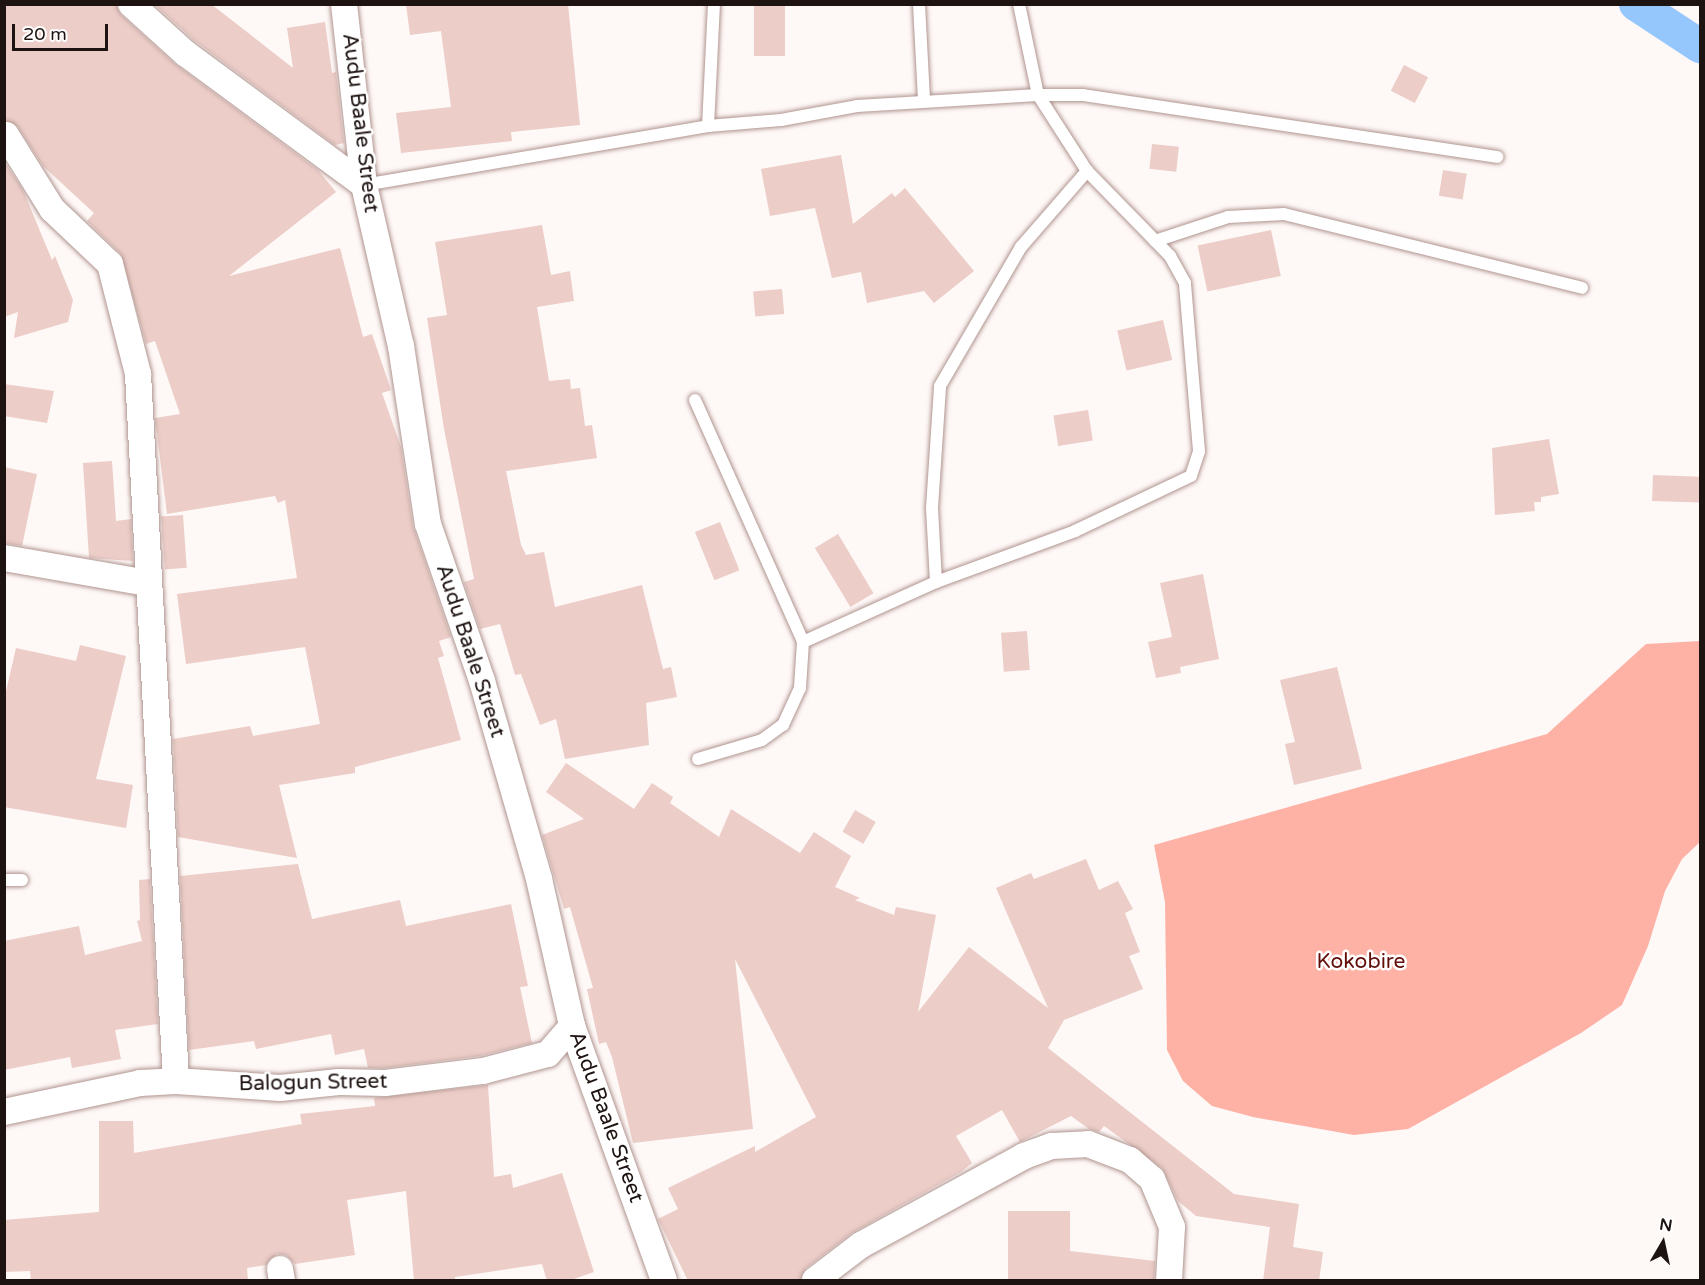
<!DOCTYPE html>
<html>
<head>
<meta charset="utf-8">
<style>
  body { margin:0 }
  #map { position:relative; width:1705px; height:1285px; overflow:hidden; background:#fef8f7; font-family:"Varela Round",sans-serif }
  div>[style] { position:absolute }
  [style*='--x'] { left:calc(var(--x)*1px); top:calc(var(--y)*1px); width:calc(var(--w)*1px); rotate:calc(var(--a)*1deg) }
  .green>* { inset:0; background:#feb2a6 }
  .canal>* { height:34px; margin:-17px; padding:0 17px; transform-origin:17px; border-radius:17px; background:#95c7fd }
  .building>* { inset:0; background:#eccdc8; transform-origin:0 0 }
  .roads { filter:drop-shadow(0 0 2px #b0948f) drop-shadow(0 0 2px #b0948f) }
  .service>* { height:12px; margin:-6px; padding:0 6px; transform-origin:6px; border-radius:6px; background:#fff }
  .minor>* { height:26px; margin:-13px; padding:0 13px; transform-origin:13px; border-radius:13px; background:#fff }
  span { translate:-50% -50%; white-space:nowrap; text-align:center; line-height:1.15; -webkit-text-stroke:5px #fff; paint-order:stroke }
  .street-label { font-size:21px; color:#1d1311 }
  .park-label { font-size:21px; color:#620d09 }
  .frame { position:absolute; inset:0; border:6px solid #1d1311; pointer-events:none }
  .north { position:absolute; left:1633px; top:1213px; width:60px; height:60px; -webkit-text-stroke:4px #fff; paint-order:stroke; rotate:9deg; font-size:16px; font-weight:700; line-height:24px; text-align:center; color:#1d1311 }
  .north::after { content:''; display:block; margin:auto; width:21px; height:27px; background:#1d1311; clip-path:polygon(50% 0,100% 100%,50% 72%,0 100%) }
  .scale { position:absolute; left:12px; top:24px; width:96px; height:27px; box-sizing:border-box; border:3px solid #1d1311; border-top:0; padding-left:8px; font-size:18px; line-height:21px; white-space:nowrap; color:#1d1311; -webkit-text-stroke:4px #fff; paint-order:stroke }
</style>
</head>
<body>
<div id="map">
  <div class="green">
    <div style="clip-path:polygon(1700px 641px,1700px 842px,1682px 859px,1665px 891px,1648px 946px,1622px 1005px,1581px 1033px,1408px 1129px,1354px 1135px,1253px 1117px,1212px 1106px,1183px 1081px,1167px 1050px,1165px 902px,1154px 845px,1547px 734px,1646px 644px)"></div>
  </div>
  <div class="canal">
    <div style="--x:1636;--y:4;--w:77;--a:33.3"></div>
  </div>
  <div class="building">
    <div style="clip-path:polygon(4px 4px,116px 4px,121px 15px,175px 64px,318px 170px,336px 192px,229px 276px,340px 248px,363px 337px,372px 334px,391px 390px,382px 393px,401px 447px,413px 526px,451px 637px,439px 641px,444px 656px,438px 658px,461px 740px,355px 767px,355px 773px,279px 785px,297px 858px,178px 837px,173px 739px,250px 726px,253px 736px,320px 724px,305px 647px,186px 664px,177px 594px,297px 578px,285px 500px,278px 503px,275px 496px,167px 514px,155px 418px,180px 414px,155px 341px,146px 344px,121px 254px,87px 221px,94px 213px,43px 166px,18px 127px,4px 120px)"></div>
    <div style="clip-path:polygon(154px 4px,211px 4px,293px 68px,287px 28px,325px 22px,332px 73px,336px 72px,344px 143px,335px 145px,195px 41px)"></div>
    <div style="clip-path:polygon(406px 4px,568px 4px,580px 125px,511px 132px,512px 141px,401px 153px,396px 113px,451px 107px,441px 31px,410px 35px)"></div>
    <div style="left:754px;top:4px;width:31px;height:52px"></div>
    <div style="left:1404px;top:65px;width:27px;height:29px;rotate:27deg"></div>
    <div style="left:1152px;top:144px;width:27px;height:25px;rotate:6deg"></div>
    <div style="clip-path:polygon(841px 155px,853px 224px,892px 193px,895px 197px,905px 188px,974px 271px,934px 303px,924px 291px,867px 303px,861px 272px,832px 278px,815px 208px,770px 216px,761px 169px)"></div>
    <div style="clip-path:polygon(4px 161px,23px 190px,52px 260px,55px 256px,73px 300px,68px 322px,14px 338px,18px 312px,4px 317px)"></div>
    <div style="left:1443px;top:170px;width:24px;height:26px;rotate:9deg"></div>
    <div style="clip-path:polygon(542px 225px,551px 275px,570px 271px,574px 301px,537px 307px,549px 381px,570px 379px,571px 389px,580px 388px,585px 426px,592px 425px,597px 458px,506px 471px,521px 545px,526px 555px,544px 552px,555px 607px,642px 585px,663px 669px,671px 667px,677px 697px,646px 703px,649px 745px,565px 759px,556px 719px,540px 725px,521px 674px,515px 675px,500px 624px,480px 629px,464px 582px,474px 579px,444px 429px,427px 318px,447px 315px,435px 242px)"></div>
    <div style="left:1271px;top:230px;width:47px;height:75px;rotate:78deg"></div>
    <div style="left:782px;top:289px;width:25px;height:29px;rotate:85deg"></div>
    <div style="left:1163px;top:320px;width:41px;height:47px;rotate:77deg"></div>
    <div style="clip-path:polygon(4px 384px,54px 391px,47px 423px,4px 416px)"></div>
    <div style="left:1088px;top:410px;width:31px;height:35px;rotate:81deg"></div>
    <div style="clip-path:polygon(1549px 439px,1559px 494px,1541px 497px,1541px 502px,1534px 502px,1535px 511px,1495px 515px,1492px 448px)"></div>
    <div style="clip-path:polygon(112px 461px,116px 521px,131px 519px,133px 561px,89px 558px,83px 463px)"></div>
    <div style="clip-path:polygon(4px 467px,37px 474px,22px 546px,4px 543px)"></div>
    <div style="left:1653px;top:475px;width:47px;height:26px;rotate:2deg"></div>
    <div style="left:183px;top:515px;width:53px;height:22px;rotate:86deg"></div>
    <div style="left:720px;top:522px;width:52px;height:27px;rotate:68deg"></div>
    <div style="left:838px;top:534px;width:69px;height:27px;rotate:59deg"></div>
    <div style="clip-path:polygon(1203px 574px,1219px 659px,1180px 667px,1181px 673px,1156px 678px,1148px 642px,1172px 637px,1160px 583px)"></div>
    <div style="left:1027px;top:631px;width:39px;height:26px;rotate:86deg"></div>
    <div style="clip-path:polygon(80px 645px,126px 656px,96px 779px,133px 785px,126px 828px,4px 807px,4px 700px,16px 648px,76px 661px)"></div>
    <div style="clip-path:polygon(1337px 667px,1362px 769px,1294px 785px,1285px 744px,1295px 742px,1280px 680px)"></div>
    <div style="clip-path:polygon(566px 763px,634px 809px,652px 783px,673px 797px,670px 803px,719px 837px,731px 809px,800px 853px,814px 832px,851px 856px,835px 887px,860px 898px,855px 900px,894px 915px,896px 907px,936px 915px,918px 1012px,969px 947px,1048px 1008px,996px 888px,1031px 873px,1034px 879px,1086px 859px,1099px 890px,1118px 881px,1133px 909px,1125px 913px,1140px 952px,1129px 956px,1143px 989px,1064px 1020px,1048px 1048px,1234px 1194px,1299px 1204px,1293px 1247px,1323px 1252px,1319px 1281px,1263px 1281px,1270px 1227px,1196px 1216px,1178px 1201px,1162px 1168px,1104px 1126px,1099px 1132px,1089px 1129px,1071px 1116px,1020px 1142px,1002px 1110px,956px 1136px,972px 1163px,961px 1172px,852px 1233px,806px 1268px,800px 1281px,688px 1281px,658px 1219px,678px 1209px,668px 1188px,755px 1146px,755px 1152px,816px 1117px,735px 959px,753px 1129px,633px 1143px,612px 1057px,606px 1042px,599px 1044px,587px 989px,593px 988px,570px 907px,564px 909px,542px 835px,584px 819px,546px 792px)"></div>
    <div style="left:855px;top:810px;width:24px;height:25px;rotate:30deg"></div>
    <div style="clip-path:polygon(298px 864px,312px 919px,400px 900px,406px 926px,511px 904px,528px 986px,520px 987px,532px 1043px,480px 1056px,384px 1068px,368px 1068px,364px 1049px,335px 1055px,331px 1034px,256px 1049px,254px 1041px,189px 1050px,180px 876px)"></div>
    <div style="clip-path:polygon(150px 879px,158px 1024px,115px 1030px,121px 1059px,72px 1068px,70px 1057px,4px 1070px,4px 941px,79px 926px,85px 955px,142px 941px,137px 921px,140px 920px,139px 880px)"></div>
    <div style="clip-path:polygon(488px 1085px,494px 1177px,511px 1174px,513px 1188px,562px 1173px,594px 1272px,568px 1281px,547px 1281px,542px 1264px,455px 1277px,455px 1281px,414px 1281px,406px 1191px,347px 1200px,355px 1255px,295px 1264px,286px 1255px,277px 1254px,266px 1265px,247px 1268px,248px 1281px,31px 1281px,30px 1271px,4px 1272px,4px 1220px,99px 1212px,99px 1121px,133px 1121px,134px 1153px,302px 1124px,300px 1114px,375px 1106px,374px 1098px)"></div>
    <div style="clip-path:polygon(1008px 1211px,1070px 1211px,1070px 1251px,1155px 1261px,1154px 1281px,1008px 1281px)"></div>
  </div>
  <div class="roads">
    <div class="service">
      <div style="--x:919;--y:4;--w:95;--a:87"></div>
      <div style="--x:708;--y:126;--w:122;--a:-87.2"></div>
      <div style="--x:364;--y:185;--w:349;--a:-9.7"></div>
      <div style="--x:708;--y:126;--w:73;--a:-4.7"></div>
      <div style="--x:781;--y:120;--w:77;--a:-10.4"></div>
      <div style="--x:857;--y:106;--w:181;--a:-3.5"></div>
      <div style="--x:1038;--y:95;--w:45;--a:0"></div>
      <div style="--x:1083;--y:95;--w:419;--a:8.5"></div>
      <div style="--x:1155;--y:241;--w:77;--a:-18.2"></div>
      <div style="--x:1228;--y:217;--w:56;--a:-3.1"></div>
      <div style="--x:1284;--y:214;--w:307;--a:13.9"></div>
      <div style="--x:695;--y:400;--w:265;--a:65.9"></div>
      <div style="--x:936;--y:582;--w:74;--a:-93.1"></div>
      <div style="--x:932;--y:508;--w:122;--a:-86.2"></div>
      <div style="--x:940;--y:386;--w:161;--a:-59.8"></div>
      <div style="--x:1021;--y:247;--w:101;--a:-49"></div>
      <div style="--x:698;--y:759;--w:67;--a:-16.5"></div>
      <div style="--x:762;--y:740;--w:26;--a:-36"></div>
      <div style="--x:783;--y:725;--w:41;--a:-65.3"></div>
      <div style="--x:800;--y:688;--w:46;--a:-86.3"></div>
      <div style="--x:803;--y:642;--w:146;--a:-24.3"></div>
      <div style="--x:936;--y:582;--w:148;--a:-20.1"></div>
      <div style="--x:1075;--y:531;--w:128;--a:-25.4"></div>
      <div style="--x:1191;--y:476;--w:26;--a:-72"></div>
      <div style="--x:1199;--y:451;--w:169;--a:-94.8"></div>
      <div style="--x:1185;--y:283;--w:31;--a:-119"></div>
      <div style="--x:1170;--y:256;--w:119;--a:-134.3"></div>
      <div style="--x:1087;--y:171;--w:90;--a:-122.8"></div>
      <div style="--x:1038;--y:95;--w:93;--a:-101.8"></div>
      <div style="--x:4;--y:880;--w:18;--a:0"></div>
    </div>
    <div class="minor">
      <div style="--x:131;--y:4;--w:73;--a:42.2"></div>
      <div style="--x:185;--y:53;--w:222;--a:36.4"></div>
      <div style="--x:344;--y:4;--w:182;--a:83.7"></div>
      <div style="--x:364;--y:185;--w:165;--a:77.1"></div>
      <div style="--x:401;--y:346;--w:180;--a:81.4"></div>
      <div style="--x:428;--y:524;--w:166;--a:71"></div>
      <div style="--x:482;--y:681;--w:206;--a:73.9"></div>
      <div style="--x:539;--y:879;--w:151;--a:77.3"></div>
      <div style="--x:572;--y:1026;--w:270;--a:70.1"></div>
      <div style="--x:6;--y:135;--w:87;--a:58.1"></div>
      <div style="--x:52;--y:209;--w:80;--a:43.5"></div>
      <div style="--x:110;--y:264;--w:114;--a:75.7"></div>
      <div style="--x:138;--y:374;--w:708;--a:86.92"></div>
      <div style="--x:4;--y:558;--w:145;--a:9.9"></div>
      <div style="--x:4;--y:1112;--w:139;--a:-12"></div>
      <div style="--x:140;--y:1083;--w:36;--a:-3"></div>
      <div style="--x:176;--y:1081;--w:104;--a:3.9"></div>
      <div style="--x:280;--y:1088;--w:59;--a:-5.8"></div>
      <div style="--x:339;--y:1082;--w:46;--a:1.2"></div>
      <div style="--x:385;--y:1083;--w:99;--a:-7"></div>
      <div style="--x:483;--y:1071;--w:67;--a:-14.7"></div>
      <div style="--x:548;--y:1054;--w:37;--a:-49"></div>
      <div style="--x:280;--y:1269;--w:11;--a:80"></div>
      <div style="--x:815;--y:1280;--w:58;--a:-37.3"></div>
      <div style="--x:861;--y:1245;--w:186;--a:-28.6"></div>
      <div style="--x:1024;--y:1156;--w:30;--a:-20"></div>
      <div style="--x:1052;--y:1146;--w:36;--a:-3"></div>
      <div style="--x:1088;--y:1144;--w:45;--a:20.9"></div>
      <div style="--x:1130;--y:1160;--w:29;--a:41"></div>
      <div style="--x:1152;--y:1179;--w:52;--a:67.4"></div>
      <div style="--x:1172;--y:1227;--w:53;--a:93.2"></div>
    </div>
  </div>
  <div class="street-label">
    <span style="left:360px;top:123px;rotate:83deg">Audu Baale Street</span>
    <span style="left:470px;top:651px;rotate:72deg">Audu Baale Street</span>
    <span style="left:313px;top:1083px;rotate:-1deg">Balogun Street</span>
    <span style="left:606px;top:1117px;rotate:70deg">Audu Baale Street</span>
  </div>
  <div class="park-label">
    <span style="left:1361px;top:962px">Kokobire</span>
  </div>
  <div class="frame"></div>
  <div class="north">N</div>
  <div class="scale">20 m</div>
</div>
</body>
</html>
